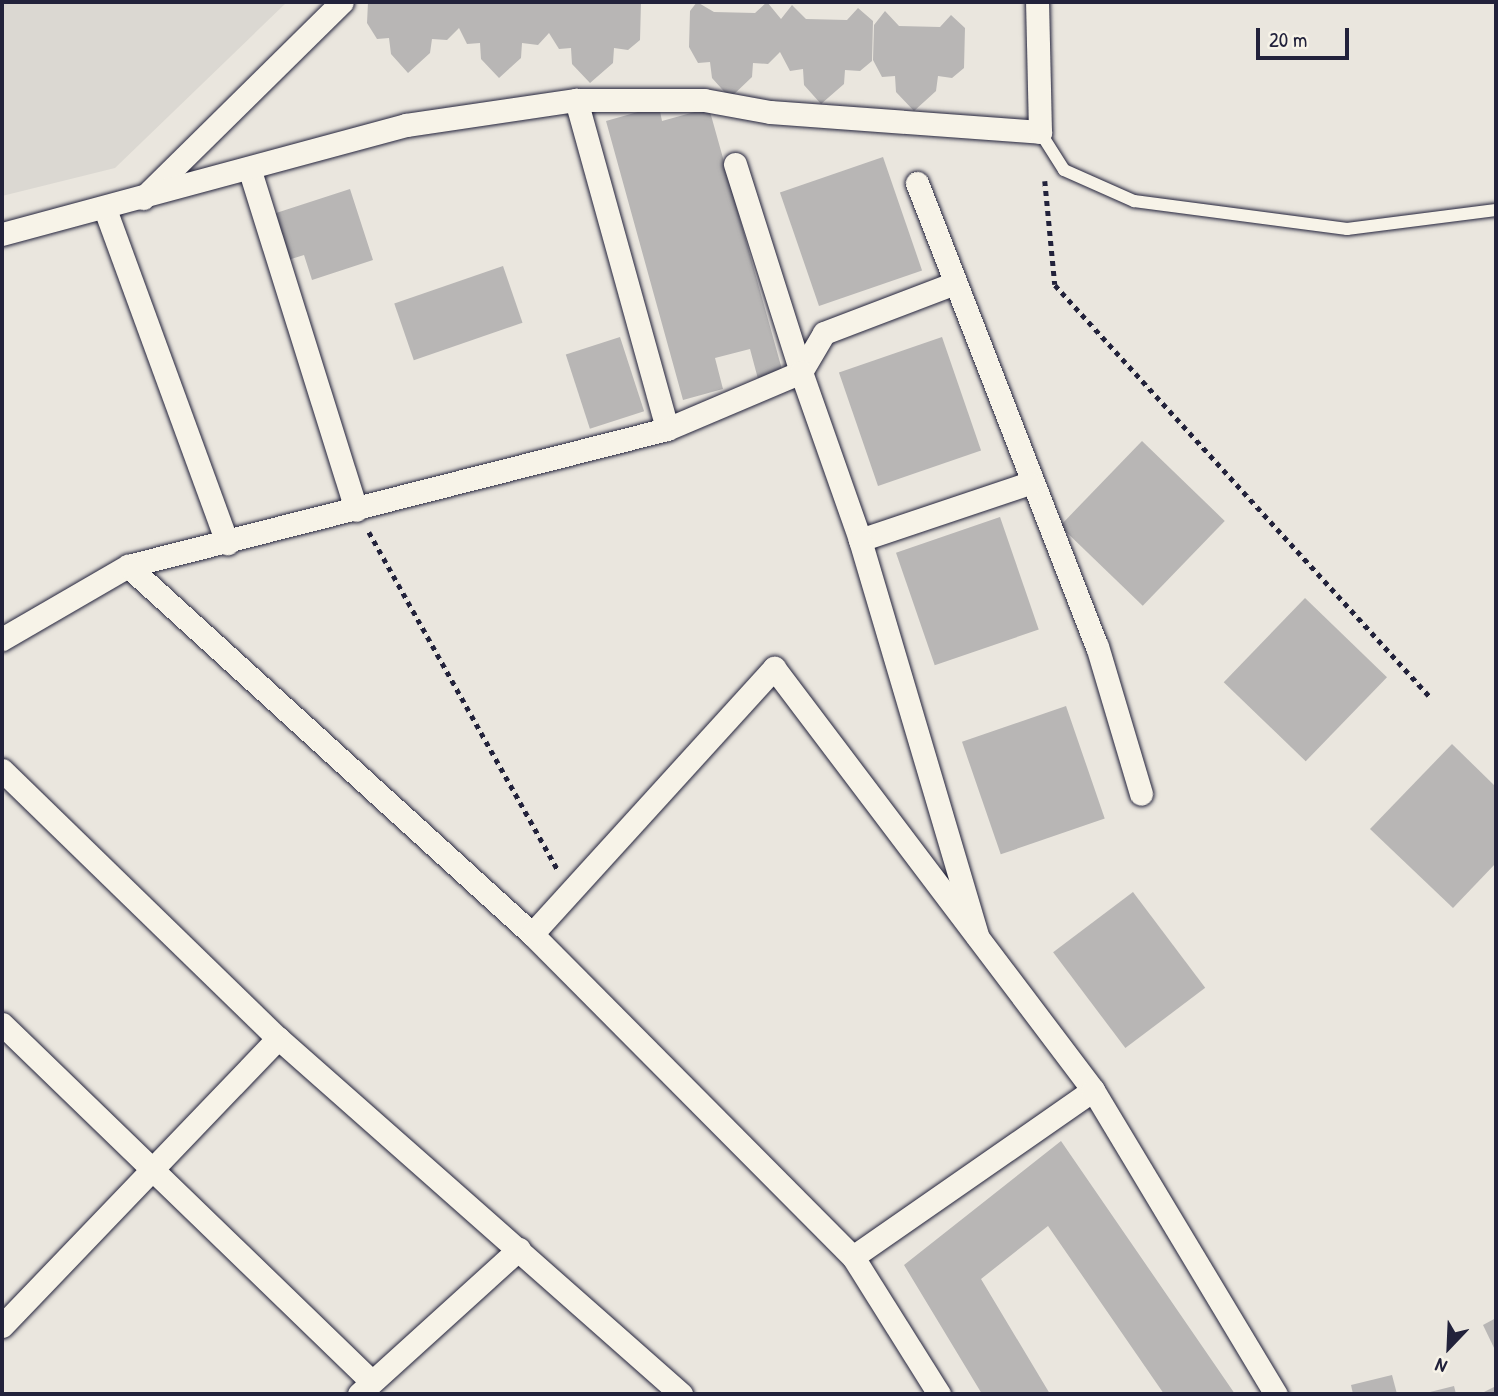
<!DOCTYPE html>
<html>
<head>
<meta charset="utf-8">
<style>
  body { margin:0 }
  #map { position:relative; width:1498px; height:1396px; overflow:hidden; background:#eae6de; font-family:"Patrick Hand",sans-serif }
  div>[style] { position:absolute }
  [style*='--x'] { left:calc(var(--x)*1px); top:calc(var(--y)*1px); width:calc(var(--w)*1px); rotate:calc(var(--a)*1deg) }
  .built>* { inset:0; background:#dbd8d2 }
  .building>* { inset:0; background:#b8b6b5; transform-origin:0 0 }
  .path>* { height:4.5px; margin-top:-2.25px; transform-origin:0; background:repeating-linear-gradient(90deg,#22223b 0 5px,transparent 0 10px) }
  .roads { filter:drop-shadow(0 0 2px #22223b) drop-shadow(0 0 2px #22223b) }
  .lane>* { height:12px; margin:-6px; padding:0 6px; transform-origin:6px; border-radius:6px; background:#f7f3e8 }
  .street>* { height:23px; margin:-11.5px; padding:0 11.5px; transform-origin:11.5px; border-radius:11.5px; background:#f7f3e8 }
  span { translate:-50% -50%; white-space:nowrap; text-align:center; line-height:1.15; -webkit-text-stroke:6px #f7f3e8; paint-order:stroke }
  .frame { position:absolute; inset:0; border:4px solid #22223b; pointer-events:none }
  .north { position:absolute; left:1414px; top:1312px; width:70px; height:70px; -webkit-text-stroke:5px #f7f3e8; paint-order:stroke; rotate:203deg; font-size:19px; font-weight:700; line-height:28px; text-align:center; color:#22223b }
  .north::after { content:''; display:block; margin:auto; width:24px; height:32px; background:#22223b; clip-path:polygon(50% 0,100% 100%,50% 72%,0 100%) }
  .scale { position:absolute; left:1256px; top:28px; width:93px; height:32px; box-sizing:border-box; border:4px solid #22223b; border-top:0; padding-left:9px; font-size:21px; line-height:24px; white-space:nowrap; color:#22223b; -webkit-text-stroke:5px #f7f3e8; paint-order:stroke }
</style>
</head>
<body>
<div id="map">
  <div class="built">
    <div style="clip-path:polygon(2px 2px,287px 2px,115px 168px,2px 196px)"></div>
  </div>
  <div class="building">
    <div style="clip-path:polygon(368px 2px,641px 2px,640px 40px,628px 50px,614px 48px,613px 63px,590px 83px,572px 64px,571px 48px,559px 49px,549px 33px,538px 45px,522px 43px,521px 58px,499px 78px,481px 59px,480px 43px,467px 44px,459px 28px,447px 40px,432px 39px,430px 53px,408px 73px,391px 54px,389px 38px,377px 39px,367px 23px)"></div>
    <div style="clip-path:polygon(697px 2px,714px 12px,755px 13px,767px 2px,781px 19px,792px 5px,806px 19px,847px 20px,858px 8px,873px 21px,872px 61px,860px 71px,845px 70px,844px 84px,821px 104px,804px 85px,803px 69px,790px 71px,780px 52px,768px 64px,753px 63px,752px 77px,730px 98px,712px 78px,710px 62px,698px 63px,689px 47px,690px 11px)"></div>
    <div style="clip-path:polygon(885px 11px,899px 26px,940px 27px,951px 15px,965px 28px,964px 68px,952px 78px,938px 76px,936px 91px,914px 111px,896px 92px,895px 76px,882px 77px,873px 60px,874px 25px)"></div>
    <div style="clip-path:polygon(659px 106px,662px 121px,709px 108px,783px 373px,758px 379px,750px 349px,715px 358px,723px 389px,683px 400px,606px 121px)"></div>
    <div style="left:883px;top:157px;width:120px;height:109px;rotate:71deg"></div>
    <div style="clip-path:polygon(350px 189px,373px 260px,312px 280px,304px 255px,288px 260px,273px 214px)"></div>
    <div style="left:503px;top:266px;width:60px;height:115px;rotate:71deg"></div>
    <div style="left:620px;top:337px;width:78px;height:57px;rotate:72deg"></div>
    <div style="left:942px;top:337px;width:120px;height:109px;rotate:71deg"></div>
    <div style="left:1142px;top:441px;width:115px;height:118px;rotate:44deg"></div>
    <div style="left:1000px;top:517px;width:119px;height:110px;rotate:71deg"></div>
    <div style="left:1305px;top:598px;width:114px;height:117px;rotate:44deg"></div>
    <div style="left:1066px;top:706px;width:119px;height:110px;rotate:71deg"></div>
    <div style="clip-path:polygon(1452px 744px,1496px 787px,1496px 863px,1453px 908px,1370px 829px)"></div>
    <div style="left:1133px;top:892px;width:120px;height:100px;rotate:53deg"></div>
    <div style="clip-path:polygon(1061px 1141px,1235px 1394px,1164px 1394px,1048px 1226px,981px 1279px,1050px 1394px,982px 1394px,904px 1265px)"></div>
    <div style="clip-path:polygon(1496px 1318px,1496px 1352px,1483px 1325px)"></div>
    <div style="clip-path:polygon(1392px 1375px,1397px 1394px,1353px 1394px,1351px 1385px)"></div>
    <div style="clip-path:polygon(1454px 1386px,1456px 1394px,1426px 1394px,1426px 1393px)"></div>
    <div style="clip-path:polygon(1496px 1386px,1496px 1394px,1480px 1394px)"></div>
  </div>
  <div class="path">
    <div style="--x:1045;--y:181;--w:104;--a:84.5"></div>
    <div style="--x:1055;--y:285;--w:559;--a:47.68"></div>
    <div style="--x:369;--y:532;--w:387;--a:60.8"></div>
  </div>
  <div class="roads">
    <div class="lane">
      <div style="--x:1040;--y:132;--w:45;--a:57.7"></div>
      <div style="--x:1064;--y:170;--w:77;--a:23.9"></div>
      <div style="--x:1134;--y:201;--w:215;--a:7.5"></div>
      <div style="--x:1347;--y:229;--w:150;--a:-7.3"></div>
    </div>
    <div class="street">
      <div style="--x:576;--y:100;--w:341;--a:74.5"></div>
      <div style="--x:735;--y:164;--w:218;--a:72.4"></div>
      <div style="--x:801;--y:372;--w:45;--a:-59.5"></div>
      <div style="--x:824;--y:333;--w:137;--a:-20.9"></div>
      <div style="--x:250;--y:171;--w:355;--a:72.6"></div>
      <div style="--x:917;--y:183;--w:497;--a:68.8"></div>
      <div style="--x:1097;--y:646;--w:154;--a:73.4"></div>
      <div style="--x:143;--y:198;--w:279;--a:-44.6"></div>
      <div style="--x:105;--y:209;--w:356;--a:69.9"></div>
      <div style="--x:2;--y:234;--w:418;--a:-15.1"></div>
      <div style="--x:406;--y:125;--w:172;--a:-8.4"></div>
      <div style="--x:576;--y:100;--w:128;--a:0"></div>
      <div style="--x:704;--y:100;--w:67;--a:10.3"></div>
      <div style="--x:770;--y:112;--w:271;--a:4.2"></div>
      <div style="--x:1040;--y:132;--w:130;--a:-91.3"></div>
      <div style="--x:860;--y:540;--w:178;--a:-18.6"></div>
      <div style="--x:128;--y:566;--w:546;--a:42.33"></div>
      <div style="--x:532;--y:934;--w:455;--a:45.2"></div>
      <div style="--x:853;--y:1257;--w:162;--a:57.9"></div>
      <div style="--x:2;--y:639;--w:146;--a:-30.1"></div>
      <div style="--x:128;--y:566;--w:556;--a:-14.26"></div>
      <div style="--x:667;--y:429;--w:146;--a:-23"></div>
      <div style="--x:801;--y:372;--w:178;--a:70.6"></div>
      <div style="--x:860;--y:540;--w:413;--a:73.5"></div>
      <div style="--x:2;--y:770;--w:385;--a:44.2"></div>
      <div style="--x:278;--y:1038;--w:538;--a:41.46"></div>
      <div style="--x:532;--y:934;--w:360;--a:-47.7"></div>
      <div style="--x:774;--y:668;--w:529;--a:52.91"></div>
      <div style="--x:1093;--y:1090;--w:292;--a:145.2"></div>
      <div style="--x:2;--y:1024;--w:513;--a:44.05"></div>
      <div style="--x:1093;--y:1090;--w:355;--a:59"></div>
      <div style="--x:2;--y:1326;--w:399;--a:-46.2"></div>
      <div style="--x:359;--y:1394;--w:216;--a:-42.2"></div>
    </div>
  </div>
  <div class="frame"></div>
  <div class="north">N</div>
  <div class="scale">20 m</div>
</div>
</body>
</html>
